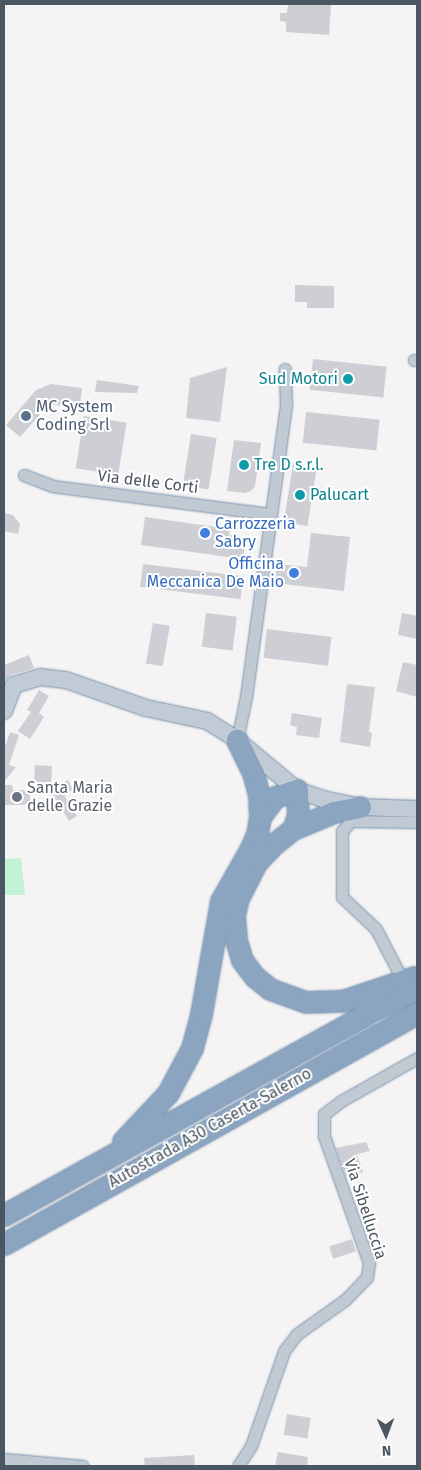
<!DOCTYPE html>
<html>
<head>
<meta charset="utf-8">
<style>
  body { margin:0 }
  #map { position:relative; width:421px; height:1470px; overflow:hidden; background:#f5f3f3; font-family:"Fira Sans",sans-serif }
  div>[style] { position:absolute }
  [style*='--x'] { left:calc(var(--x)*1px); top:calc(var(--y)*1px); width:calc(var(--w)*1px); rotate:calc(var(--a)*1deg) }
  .green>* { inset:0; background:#c3f1d5 }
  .building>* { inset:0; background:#cdcfd5; transform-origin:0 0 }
  .roads { filter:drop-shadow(0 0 1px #7690ad) drop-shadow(0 0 1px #7690ad) }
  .street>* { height:11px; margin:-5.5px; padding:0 5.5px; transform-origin:5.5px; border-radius:5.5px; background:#c1cad2 }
  .secondary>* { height:16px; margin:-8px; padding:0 8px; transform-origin:8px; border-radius:8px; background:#c1cbd6 }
  .highway>* { height:21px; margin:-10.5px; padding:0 10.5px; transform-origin:10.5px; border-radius:10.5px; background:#8ba5c1 }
  .dots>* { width:14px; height:14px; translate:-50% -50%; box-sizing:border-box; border:2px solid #fff; border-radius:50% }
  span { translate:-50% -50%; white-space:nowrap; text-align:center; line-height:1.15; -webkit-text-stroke:4px #fff; paint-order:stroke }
  .culture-label { font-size:16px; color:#0d838f }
  .right { translate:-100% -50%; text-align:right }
  .left { translate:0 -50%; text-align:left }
  .service-label { font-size:16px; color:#4e5e75 }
  .street-label { font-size:16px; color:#4a5661 }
  .shop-label { font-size:16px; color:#366cbe }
  .worship-label { font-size:16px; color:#5b616d }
  .frame { position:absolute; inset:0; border:5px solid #4a5661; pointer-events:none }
  .north { position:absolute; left:361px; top:1410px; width:50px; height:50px; -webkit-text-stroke:4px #fff; paint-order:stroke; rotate:178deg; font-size:14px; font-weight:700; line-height:20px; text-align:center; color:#4a5661 }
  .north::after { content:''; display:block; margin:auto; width:18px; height:22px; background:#4a5661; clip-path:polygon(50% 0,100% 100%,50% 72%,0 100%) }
</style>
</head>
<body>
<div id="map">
  <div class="green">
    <div style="clip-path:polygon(21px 858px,25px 895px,4px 895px,4px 859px)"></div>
  </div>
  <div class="building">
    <div style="clip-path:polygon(288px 4px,331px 5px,329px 35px,286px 32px,286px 22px,280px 21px,280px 13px,287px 13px)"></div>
    <div style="clip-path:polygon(295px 285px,334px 286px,334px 308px,307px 308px,307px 302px,295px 302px)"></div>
    <div style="left:313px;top:359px;width:74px;height:31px;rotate:6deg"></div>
    <div style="clip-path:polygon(227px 367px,220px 422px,186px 418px,190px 378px)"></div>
    <div style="clip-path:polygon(97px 380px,139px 386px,137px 393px,95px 392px)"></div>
    <div style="clip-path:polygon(51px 384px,82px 388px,80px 404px,67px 403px,66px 406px,49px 404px,20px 437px,6px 425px,36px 390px)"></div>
    <div style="left:306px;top:412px;width:74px;height:31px;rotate:6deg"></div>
    <div style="left:84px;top:416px;width:43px;height:53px;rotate:9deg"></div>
    <div style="left:191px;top:434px;width:26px;height:52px;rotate:9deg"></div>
    <div style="clip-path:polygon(234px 440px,261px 443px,255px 486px,251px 491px,245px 493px,227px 491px)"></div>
    <div style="left:293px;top:464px;width:24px;height:59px;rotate:9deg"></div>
    <div style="clip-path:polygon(4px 513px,13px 515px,20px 524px,18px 534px,4px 531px)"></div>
    <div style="clip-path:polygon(145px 517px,230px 529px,229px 535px,246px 538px,243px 559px,141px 545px)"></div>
    <div style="clip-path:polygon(311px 533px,350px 537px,344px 591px,275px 583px,277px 564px,307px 567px)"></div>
    <div style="left:143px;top:564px;width:101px;height:23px;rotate:7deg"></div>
    <div style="left:206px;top:613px;width:31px;height:34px;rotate:7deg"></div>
    <div style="clip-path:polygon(402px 613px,417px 616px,417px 639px,398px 635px)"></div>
    <div style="left:153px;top:623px;width:17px;height:41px;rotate:10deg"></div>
    <div style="left:267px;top:629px;width:65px;height:29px;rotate:7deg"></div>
    <div style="clip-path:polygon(29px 655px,34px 668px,11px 675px,4px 681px,4px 665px)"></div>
    <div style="clip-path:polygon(403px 662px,417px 665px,417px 697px,396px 691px)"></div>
    <div style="clip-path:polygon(347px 684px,375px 687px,369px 732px,372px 733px,370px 747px,340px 742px)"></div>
    <div style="clip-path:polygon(39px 690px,49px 696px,39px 713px,44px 717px,30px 739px,18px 731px,31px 712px,27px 710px)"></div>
    <div style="clip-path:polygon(292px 713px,322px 718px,319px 738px,296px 735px,297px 727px,290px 725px)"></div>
    <div style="clip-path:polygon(10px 732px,19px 735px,9px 765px,16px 767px,4px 782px,4px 749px)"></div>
    <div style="left:35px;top:765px;width:17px;height:20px;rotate:3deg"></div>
    <div style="clip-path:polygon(68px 780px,73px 790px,64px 795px,77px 816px,69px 821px,50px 790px)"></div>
    <div style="clip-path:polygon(4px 785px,12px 785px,13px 790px,24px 790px,30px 794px,30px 801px,24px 805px,4px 805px)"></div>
    <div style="clip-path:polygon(366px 1142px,370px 1151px,357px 1154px,363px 1172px,346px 1176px,336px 1148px)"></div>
    <div style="left:352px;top:1239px;width:13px;height:24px;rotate:72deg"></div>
    <div style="left:287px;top:1414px;width:24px;height:21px;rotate:9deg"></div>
    <div style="clip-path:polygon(278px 1452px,308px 1457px,307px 1466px,275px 1466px)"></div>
    <div style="clip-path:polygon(194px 1455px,195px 1466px,145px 1466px,144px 1458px)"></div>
  </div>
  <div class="roads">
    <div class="street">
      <div style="--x:414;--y:360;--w:3;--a:0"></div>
      <div style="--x:24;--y:475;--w:30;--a:21"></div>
      <div style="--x:52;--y:486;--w:220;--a:7.3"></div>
      <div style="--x:237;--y:740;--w:44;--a:-78.2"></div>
      <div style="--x:246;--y:697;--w:295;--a:-82.2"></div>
      <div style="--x:286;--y:405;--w:36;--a:-92"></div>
      <div style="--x:401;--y:977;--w:54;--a:-117.5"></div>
      <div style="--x:376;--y:929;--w:47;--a:-136.7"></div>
      <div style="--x:342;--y:897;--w:66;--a:-90"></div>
      <div style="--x:342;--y:831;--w:13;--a:-48"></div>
      <div style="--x:351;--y:821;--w:66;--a:0.9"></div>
      <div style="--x:4;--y:1459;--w:79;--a:5.1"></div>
      <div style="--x:238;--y:1466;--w:24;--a:-57"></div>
      <div style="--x:251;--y:1446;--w:101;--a:-70.8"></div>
      <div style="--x:284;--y:1351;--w:21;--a:-53"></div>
      <div style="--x:297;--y:1334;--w:60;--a:-35.5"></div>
      <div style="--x:346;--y:1299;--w:30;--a:-46"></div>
      <div style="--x:367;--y:1277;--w:14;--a:-82"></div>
      <div style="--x:369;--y:1263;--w:135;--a:-109.5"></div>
      <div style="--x:324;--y:1136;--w:22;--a:-90"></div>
      <div style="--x:324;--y:1114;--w:21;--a:-37"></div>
      <div style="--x:341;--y:1101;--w:87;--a:-29.5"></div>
    </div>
    <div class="secondary">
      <div style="--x:4;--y:711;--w:28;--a:-69"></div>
      <div style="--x:14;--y:685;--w:27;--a:-17"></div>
      <div style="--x:40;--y:677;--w:26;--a:7"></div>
      <div style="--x:66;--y:680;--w:85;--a:19.3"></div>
      <div style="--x:146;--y:708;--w:62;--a:12"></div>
      <div style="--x:207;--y:721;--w:36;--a:32"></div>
      <div style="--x:237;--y:740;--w:78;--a:39.8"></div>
      <div style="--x:297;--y:790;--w:28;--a:19"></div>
      <div style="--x:323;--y:799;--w:38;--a:12"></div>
      <div style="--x:360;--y:807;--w:57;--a:2"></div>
    </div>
    <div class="highway">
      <div style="--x:360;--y:807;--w:26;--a:169"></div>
      <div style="--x:334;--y:812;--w:44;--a:157.5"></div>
      <div style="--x:293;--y:829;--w:23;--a:142"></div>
      <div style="--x:275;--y:843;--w:28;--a:134"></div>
      <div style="--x:256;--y:863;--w:39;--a:117"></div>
      <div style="--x:238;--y:898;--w:18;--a:103"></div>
      <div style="--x:234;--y:916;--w:24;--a:85"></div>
      <div style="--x:236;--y:940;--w:21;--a:73"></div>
      <div style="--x:242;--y:960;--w:21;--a:53"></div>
      <div style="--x:255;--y:977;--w:19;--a:39"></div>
      <div style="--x:270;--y:989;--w:38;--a:20"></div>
      <div style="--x:306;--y:1002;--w:36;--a:-2"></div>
      <div style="--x:342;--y:1001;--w:76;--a:-18.4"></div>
      <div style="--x:260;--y:817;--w:25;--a:-53"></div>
      <div style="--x:275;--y:797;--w:23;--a:-18"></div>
      <div style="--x:297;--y:790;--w:25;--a:88"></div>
      <div style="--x:298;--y:815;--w:15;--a:110"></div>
      <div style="--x:123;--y:1141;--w:66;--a:-46.8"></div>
      <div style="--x:168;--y:1093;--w:51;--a:-61.9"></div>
      <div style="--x:192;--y:1048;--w:35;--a:-75"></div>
      <div style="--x:201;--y:1014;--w:115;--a:-80"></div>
      <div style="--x:221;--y:901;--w:61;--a:-60.5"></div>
      <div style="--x:251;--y:848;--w:15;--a:-67"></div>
      <div style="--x:257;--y:834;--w:17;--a:-80"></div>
      <div style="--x:260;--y:817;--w:22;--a:-93"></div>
      <div style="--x:259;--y:795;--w:23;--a:-105"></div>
      <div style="--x:253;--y:773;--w:37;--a:-116"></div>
      <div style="--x:4;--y:1215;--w:414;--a:-29"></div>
      <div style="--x:366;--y:1014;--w:57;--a:-27"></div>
      <div style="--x:4;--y:1244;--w:473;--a:-29.2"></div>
    </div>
  </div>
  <div class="dots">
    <div style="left:348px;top:379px;background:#0f9aa8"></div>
    <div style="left:26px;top:416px;background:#5c6f8a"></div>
    <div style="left:244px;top:465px;background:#0f9aa8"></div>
    <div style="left:300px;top:495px;background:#0f9aa8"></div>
    <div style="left:205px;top:533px;background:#3f7fe0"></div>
    <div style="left:294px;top:573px;background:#3f7fe0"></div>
    <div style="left:17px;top:797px;background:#6b7280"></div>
  </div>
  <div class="culture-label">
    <span class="right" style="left:338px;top:379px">Sud Motori</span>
    <span class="left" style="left:254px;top:465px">Tre D s.r.l.</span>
    <span class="left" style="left:310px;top:495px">Palucart</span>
  </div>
  <div class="service-label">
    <span class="left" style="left:36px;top:416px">MC System<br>Coding Srl</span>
  </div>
  <div class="street-label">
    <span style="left:148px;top:482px;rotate:7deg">Via delle Corti</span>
    <span style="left:210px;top:1128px;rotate:-29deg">Autostrada A30 Caserta-Salerno</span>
    <span style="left:365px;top:1209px;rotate:72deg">Via Sibelluccia</span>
  </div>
  <div class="shop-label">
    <span class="left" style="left:215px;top:533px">Carrozzeria<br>Sabry</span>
    <span class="right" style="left:284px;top:573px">Officina<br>Meccanica De Maio</span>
  </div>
  <div class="worship-label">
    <span class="left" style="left:27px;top:797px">Santa Maria<br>delle Grazie</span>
  </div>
  <div class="frame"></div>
  <div class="north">N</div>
</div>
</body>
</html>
